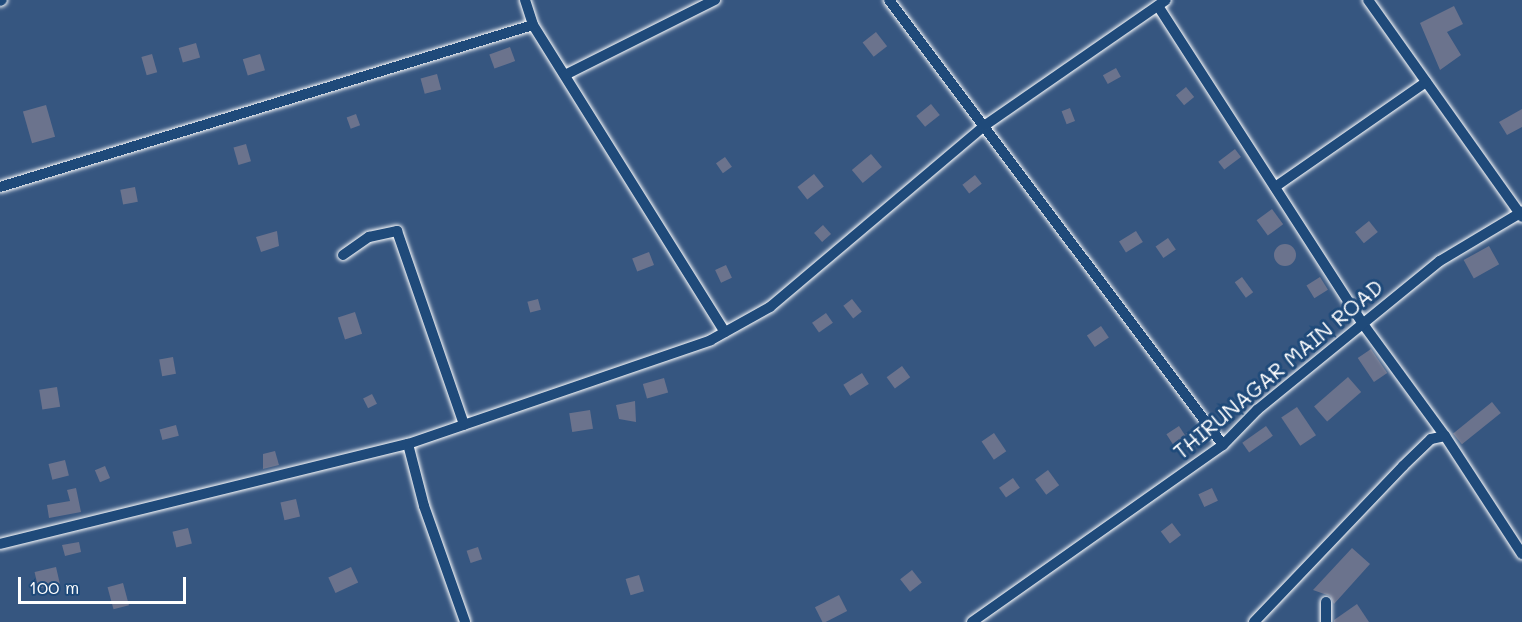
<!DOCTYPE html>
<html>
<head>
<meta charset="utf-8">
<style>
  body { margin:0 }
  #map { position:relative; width:1522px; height:622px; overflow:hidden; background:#365680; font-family:Mali,sans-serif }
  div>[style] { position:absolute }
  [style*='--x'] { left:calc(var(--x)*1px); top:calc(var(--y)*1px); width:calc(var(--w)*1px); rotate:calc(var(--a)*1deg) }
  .building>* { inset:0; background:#6b738d; transform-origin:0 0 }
  .round { border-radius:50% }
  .roads { filter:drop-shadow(0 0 2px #fff) drop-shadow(0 0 2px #fff) }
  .minor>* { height:10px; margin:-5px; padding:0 5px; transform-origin:5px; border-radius:5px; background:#1f4a7a }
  span { translate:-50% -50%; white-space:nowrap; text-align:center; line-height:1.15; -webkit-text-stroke:6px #1f4a7a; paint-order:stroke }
  .street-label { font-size:21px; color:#fff }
  .scale { position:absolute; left:18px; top:577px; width:168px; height:27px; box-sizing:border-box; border:3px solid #fff; border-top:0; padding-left:8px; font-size:18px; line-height:21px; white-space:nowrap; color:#fff; -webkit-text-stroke:4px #1f4a7a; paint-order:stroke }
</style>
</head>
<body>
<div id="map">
  <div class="building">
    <div style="clip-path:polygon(1454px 6px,1463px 24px,1447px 32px,1461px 55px,1440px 70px,1420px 23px)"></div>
    <div style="left:876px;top:32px;width:18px;height:17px;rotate:52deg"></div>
    <div style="left:196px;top:43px;width:15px;height:18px;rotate:74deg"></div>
    <div style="left:510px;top:47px;width:15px;height:22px;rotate:70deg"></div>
    <div style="left:152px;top:54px;width:19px;height:11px;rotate:74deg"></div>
    <div style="left:260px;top:54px;width:17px;height:18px;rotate:73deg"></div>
    <div style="left:1116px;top:68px;width:10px;height:15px;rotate:61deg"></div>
    <div style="left:437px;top:74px;width:16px;height:17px;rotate:75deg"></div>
    <div style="left:1186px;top:87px;width:13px;height:13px;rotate:51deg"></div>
    <div style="left:931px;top:104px;width:14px;height:19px;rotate:51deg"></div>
    <div style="left:46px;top:105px;width:33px;height:24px;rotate:74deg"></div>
    <div style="left:1070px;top:108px;width:14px;height:9px;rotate:69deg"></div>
    <div style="clip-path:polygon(1522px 109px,1522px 127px,1507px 135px,1499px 122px)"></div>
    <div style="left:356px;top:114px;width:12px;height:10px;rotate:70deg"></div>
    <div style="left:246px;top:144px;width:18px;height:13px;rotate:74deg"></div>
    <div style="left:1235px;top:149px;width:10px;height:21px;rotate:53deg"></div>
    <div style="left:871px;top:154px;width:17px;height:25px;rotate:50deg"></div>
    <div style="left:725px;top:157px;width:12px;height:11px;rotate:55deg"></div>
    <div style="left:814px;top:174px;width:16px;height:21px;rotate:52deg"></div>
    <div style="left:975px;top:175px;width:11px;height:16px;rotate:52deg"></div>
    <div style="left:135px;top:187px;width:15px;height:15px;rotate:79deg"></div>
    <div style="left:1272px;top:209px;width:19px;height:19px;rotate:54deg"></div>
    <div style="left:1369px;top:221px;width:14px;height:18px;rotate:51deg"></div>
    <div style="left:823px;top:225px;width:12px;height:12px;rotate:48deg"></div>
    <div style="clip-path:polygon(277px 231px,279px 246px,261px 252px,256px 237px)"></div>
    <div style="left:1136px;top:231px;width:13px;height:20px;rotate:58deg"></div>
    <div style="left:1168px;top:238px;width:14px;height:15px;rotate:56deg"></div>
    <div class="round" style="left:1274px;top:244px;width:22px;height:22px"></div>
    <div style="left:1489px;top:246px;width:21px;height:29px;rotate:61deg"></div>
    <div style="left:649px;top:252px;width:14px;height:18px;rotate:69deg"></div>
    <div style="left:726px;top:265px;width:14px;height:12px;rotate:65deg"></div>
    <div style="left:1242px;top:277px;width:19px;height:9px;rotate:54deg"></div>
    <div style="left:1320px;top:277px;width:15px;height:16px;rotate:58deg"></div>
    <div style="left:538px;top:299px;width:11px;height:11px;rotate:75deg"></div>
    <div style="left:852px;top:299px;width:16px;height:11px;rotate:52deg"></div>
    <div style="left:355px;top:312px;width:23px;height:18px;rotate:72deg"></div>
    <div style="left:826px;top:313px;width:12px;height:17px;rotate:55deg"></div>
    <div style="left:1101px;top:326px;width:14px;height:17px;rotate:56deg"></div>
    <div style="left:1371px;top:349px;width:29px;height:16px;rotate:56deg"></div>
    <div style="left:173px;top:357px;width:17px;height:14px;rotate:80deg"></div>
    <div style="left:902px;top:366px;width:14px;height:19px;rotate:54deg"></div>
    <div style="left:862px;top:373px;width:13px;height:22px;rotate:58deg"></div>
    <div style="left:1348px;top:377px;width:20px;height:45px;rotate:49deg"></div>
    <div style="left:664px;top:378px;width:15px;height:22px;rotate:74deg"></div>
    <div style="left:57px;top:387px;width:20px;height:18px;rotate:81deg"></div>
    <div style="left:372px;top:394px;width:11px;height:10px;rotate:63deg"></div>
    <div style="clip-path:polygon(635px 401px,636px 422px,619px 419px,616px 405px)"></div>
    <div style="left:1492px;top:402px;width:14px;height:50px;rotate:51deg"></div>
    <div style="left:1297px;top:407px;width:34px;height:19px;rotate:56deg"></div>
    <div style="left:590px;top:410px;width:19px;height:21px;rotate:81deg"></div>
    <div style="left:176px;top:425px;width:11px;height:17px;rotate:75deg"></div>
    <div style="left:1179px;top:426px;width:17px;height:15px;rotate:57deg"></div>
    <div style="left:1266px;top:426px;width:12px;height:29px;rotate:55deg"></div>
    <div style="left:1194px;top:428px;width:16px;height:10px;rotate:55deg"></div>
    <div style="left:994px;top:433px;width:22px;height:15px;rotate:56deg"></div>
    <div style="clip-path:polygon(275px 451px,279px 465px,263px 469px,263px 454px)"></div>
    <div style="left:65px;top:460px;width:16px;height:17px;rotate:76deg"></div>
    <div style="left:105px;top:466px;width:13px;height:11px;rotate:67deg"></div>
    <div style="left:1048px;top:470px;width:19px;height:16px;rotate:54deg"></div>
    <div style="left:1013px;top:478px;width:12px;height:17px;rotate:55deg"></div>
    <div style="clip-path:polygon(76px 488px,81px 512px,49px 518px,47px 505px,70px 501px,67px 490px)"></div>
    <div style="left:1212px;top:488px;width:14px;height:15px;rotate:65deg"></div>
    <div style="left:296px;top:499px;width:18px;height:16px;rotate:77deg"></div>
    <div style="left:1172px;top:523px;width:15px;height:14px;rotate:53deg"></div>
    <div style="left:188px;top:528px;width:16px;height:16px;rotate:76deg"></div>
    <div style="clip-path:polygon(79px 542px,81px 552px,65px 556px,62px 545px)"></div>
    <div style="left:478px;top:547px;width:13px;height:12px;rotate:72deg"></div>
    <div style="clip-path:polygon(1352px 548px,1370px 564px,1334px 604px,1330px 596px,1313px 590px)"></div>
    <div style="left:56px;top:567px;width:17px;height:22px;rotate:77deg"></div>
    <div style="left:351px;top:567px;width:17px;height:25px;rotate:65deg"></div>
    <div style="left:912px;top:570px;width:16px;height:15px;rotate:52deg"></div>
    <div style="left:639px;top:575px;width:17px;height:14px;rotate:73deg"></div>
    <div style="left:123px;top:583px;width:23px;height:16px;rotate:75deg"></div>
    <div style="left:839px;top:595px;width:18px;height:27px;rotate:63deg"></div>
    <div style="clip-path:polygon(1357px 604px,1369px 622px,1334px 622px,1334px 620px)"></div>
  </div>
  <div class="roads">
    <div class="minor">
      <div style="--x:525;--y:0;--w:26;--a:72"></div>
      <div style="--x:533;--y:25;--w:362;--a:58"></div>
      <div style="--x:889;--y:0;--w:556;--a:53.11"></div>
      <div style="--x:1368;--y:0;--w:266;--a:54.6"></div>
      <div style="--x:0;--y:1;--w:2;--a:-27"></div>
      <div style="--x:1158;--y:6;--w:378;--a:57.2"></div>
      <div style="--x:1363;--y:324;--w:139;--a:53.8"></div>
      <div style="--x:1445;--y:436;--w:141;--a:56.9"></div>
      <div style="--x:565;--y:75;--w:168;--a:-26.6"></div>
      <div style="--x:0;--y:187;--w:557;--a:-16.91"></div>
      <div style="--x:1275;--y:187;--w:184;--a:-34.8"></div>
      <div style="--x:343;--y:255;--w:32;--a:-35"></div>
      <div style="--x:369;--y:237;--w:29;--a:-12"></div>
      <div style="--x:397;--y:231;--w:205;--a:70.9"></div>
      <div style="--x:408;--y:444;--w:64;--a:75.5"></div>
      <div style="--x:424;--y:506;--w:123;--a:70.5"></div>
      <div style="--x:0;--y:544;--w:420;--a:-13.8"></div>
      <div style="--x:408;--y:444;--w:320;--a:-18.9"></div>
      <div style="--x:711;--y:340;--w:68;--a:-29.2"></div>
      <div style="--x:770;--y:307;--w:280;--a:-40.2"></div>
      <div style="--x:984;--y:126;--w:221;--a:-34.7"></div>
      <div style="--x:972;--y:622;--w:307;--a:-35.2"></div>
      <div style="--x:1223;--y:445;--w:49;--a:-45.8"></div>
      <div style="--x:1257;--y:410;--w:236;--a:-39.2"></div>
      <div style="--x:1440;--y:261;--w:96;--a:-30.9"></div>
      <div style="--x:1254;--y:622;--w:216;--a:-46.3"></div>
      <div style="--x:1403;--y:466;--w:39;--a:-44"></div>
      <div style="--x:1431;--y:439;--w:14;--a:-12"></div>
      <div style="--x:1326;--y:622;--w:20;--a:-90"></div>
    </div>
  </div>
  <div class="street-label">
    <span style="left:1278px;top:369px;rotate:-40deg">THIRUNAGAR MAIN ROAD</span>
  </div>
  <div class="scale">100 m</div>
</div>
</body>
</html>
